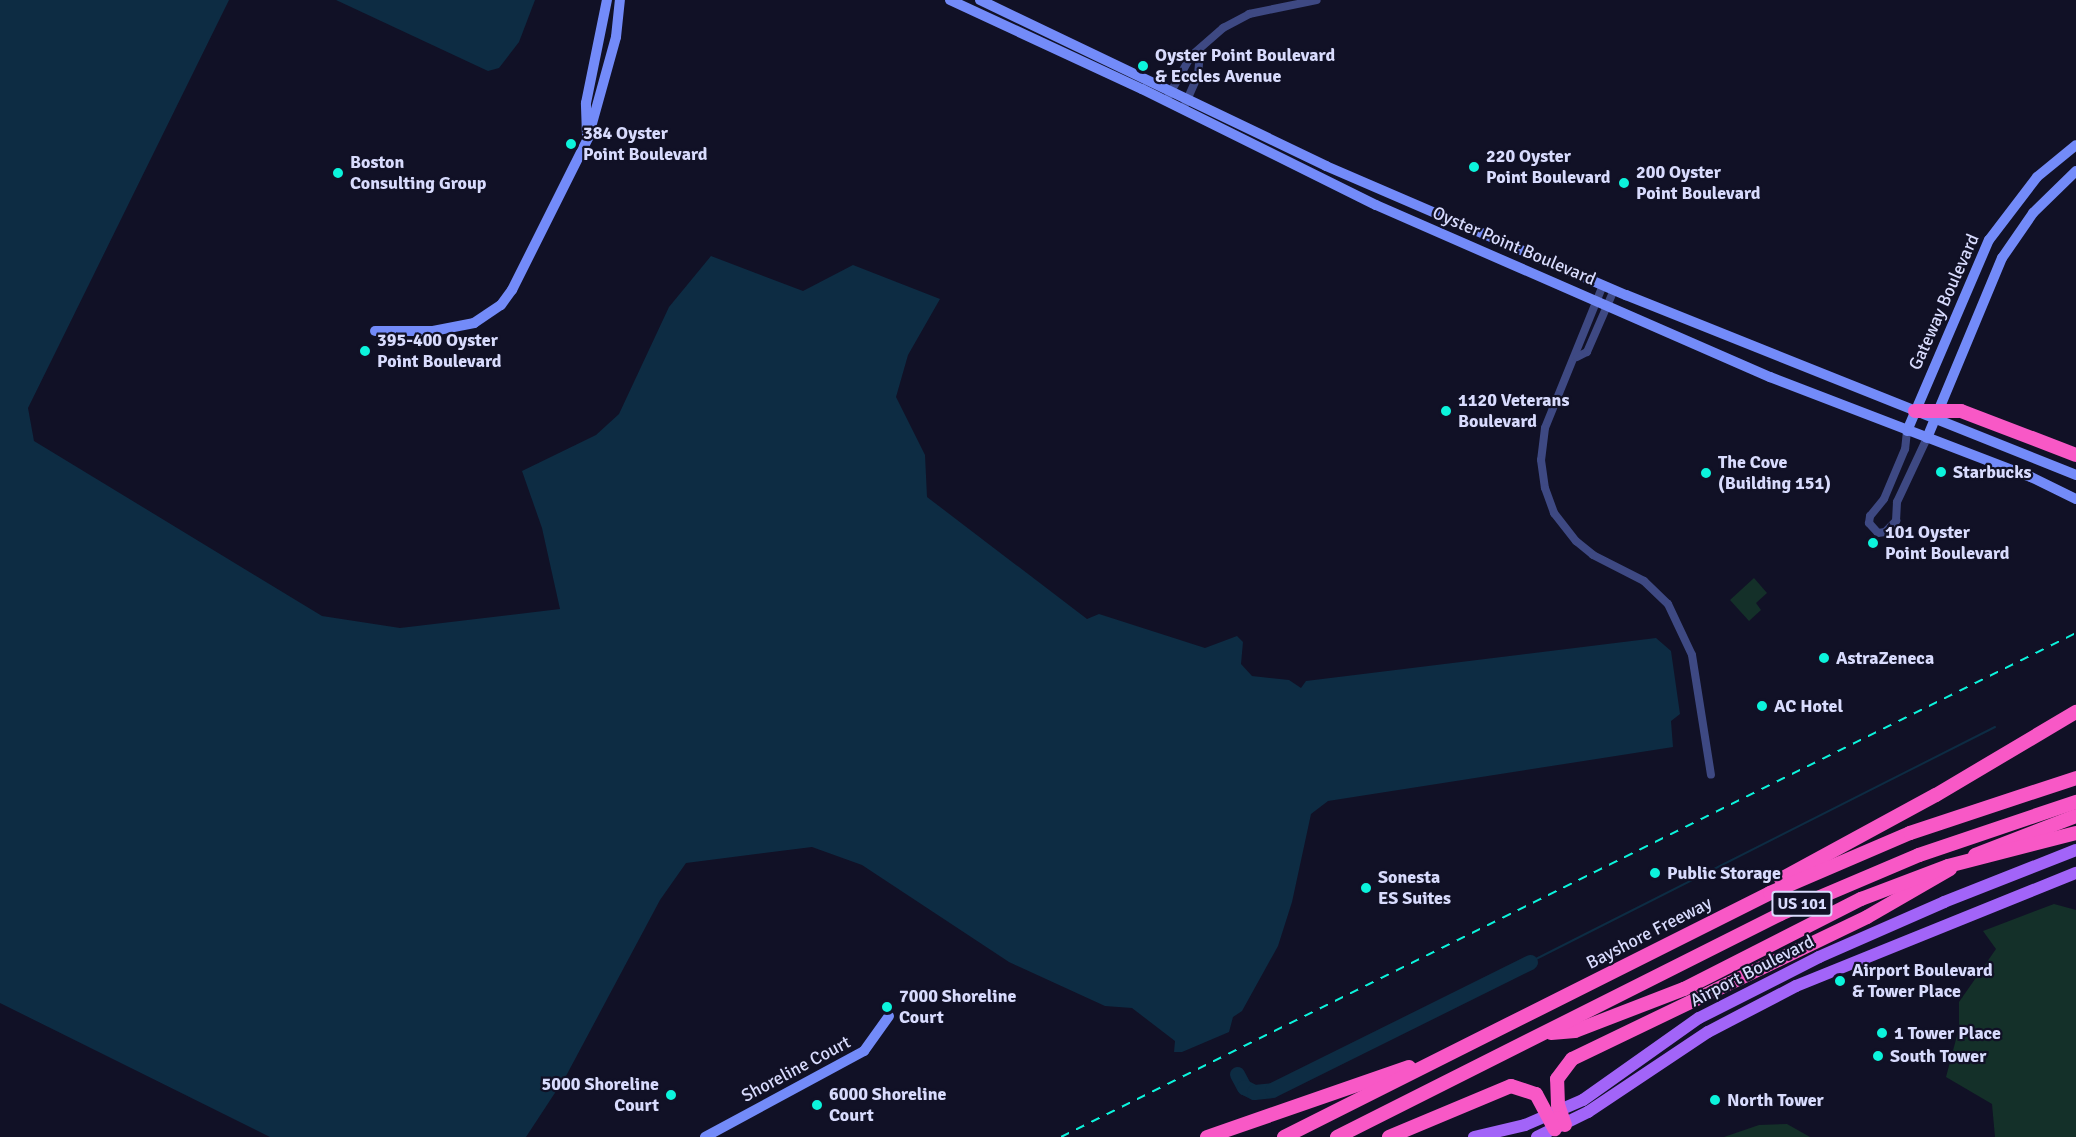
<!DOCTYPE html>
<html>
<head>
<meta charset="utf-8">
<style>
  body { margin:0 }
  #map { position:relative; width:2076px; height:1137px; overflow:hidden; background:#111126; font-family:Signika,sans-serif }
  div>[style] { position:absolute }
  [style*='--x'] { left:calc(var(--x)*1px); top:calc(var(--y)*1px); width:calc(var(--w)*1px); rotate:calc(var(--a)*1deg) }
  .green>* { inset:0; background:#143029 }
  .water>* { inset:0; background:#0d2c43 }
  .stream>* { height:2px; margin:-1px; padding:0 1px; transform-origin:1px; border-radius:1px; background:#0d2c43 }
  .river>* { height:15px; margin:-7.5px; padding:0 7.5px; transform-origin:7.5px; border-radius:7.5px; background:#0d2c43 }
  .street>* { height:8px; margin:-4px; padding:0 4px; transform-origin:4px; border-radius:4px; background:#3e4983 }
  .secondary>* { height:10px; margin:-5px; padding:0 5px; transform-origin:5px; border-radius:5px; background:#738bf9 }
  .primary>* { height:12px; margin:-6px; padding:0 6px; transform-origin:6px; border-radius:6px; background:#a264f8 }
  .highway>* { height:14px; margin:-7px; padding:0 7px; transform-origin:7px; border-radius:7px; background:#f858c6 }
  .rail>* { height:2px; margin-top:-1px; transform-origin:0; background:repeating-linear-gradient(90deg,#0cf4dc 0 9px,transparent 0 17px) }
  .highway-bridge>* { height:14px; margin:-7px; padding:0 7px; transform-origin:7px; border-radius:7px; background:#f858c6 }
  .dots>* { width:16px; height:16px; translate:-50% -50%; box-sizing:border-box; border:3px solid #111126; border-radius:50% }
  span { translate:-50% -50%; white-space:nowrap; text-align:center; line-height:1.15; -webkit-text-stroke:4.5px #111126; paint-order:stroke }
  .shield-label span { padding:2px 4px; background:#111126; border:2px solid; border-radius:4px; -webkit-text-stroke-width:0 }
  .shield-label { font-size:16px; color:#d8dbfd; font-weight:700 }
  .poi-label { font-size:18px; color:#d8dbfd; font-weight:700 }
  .left { translate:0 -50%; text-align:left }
  .right { translate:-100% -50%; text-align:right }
  .street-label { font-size:18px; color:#d8dbfd }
</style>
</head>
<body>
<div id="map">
  <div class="green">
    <div style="clip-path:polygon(1754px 578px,1767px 593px,1756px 603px,1761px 610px,1749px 621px,1730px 600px)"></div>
    <div style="clip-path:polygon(2054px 904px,2076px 910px,2076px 1137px,1995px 1137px,1992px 1104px,1946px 1077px,1959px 1028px,1959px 1002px,1996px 949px,1983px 931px)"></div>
    <div style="clip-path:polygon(1787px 1124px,1810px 1137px,1724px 1137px,1759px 1125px)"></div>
  </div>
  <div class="water">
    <div style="clip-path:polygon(0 0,229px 0,28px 408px,34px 441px,322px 616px,400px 628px,560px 609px,542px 528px,522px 471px,596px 435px,619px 414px,669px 307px,711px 256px,803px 291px,853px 265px,940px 299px,908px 355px,896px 397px,925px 455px,927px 497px,1087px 619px,1099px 614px,1205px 648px,1237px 636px,1243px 642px,1241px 664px,1252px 676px,1289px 680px,1301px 688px,1306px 681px,1656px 638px,1671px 651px,1680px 714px,1671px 721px,1673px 747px,1328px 801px,1311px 814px,1292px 902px,1278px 946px,1242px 1011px,1233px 1017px,1229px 1032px,1182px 1052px,1174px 1052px,1175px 1041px,1132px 1008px,1105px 1006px,1009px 962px,862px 865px,812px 847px,686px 863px,660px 900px,566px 1076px,526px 1137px,270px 1137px,0 1003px)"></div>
    <div style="clip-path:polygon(336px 0,535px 0,519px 42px,499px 68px,488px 71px)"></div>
  </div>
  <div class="stream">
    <div style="--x:1530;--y:962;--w:521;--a:-26.81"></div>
  </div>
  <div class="river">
    <div style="--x:1237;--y:1074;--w:15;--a:62"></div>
    <div style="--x:1244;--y:1087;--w:11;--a:27"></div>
    <div style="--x:1254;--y:1092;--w:18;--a:-6"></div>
    <div style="--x:1272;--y:1090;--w:288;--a:-26.4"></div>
  </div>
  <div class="street">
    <div style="--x:1169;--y:95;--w:45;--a:-60.6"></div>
    <div style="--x:1191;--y:56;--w:43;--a:-41.2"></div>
    <div style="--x:1223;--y:28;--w:30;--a:-28"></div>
    <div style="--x:1249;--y:14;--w:69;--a:-11.6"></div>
    <div style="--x:1183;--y:109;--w:37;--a:-66"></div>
    <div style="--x:1198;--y:75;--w:24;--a:-85"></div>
    <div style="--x:1603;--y:285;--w:154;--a:112.1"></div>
    <div style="--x:1545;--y:428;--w:32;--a:97"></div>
    <div style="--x:1541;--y:460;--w:28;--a:82"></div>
    <div style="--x:1545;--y:488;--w:27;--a:70"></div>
    <div style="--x:1554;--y:513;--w:36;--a:52"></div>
    <div style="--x:1576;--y:541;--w:22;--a:39"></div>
    <div style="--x:1593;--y:555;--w:57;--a:27"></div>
    <div style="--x:1644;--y:581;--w:33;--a:44"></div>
    <div style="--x:1668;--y:604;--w:56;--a:64.8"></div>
    <div style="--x:1692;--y:655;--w:121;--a:81"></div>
    <div style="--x:1577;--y:357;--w:11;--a:-27"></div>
    <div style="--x:1587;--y:352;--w:68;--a:-66.5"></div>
    <div style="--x:1907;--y:431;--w:18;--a:96"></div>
    <div style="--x:1905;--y:449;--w:54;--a:112.8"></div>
    <div style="--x:1884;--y:499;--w:22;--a:129"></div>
    <div style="--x:1870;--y:516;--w:7;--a:98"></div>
    <div style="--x:1869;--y:523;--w:13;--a:48"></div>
    <div style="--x:1878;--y:533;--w:7;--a:-8"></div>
    <div style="--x:1885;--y:532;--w:16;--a:-45"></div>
    <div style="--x:1896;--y:521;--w:19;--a:-87"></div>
    <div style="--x:1897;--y:502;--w:71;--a:-64.9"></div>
  </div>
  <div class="secondary">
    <div style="--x:950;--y:0;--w:212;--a:24.9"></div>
    <div style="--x:1142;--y:89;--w:261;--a:26.4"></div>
    <div style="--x:1376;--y:205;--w:430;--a:23.6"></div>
    <div style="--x:1770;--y:377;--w:280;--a:21"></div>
    <div style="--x:2031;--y:477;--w:50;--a:26.1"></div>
    <div style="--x:980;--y:0;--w:384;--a:25.6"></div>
    <div style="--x:1326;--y:166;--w:327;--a:23.3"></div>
    <div style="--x:1626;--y:295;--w:485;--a:21.8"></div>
    <div style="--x:587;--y:135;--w:32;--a:-92"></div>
    <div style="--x:586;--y:103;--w:105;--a:-78.5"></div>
    <div style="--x:375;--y:331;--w:58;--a:0"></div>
    <div style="--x:433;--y:331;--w:42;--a:-11"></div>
    <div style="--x:474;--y:323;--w:32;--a:-34"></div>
    <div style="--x:501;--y:305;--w:19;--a:-54"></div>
    <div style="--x:512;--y:290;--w:170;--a:-63.4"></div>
    <div style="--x:588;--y:138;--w:105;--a:-74.5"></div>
    <div style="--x:616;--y:37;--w:37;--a:-84"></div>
    <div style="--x:1907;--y:431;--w:208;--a:-66.8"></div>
    <div style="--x:1989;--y:240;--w:79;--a:-52.7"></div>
    <div style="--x:2037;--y:177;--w:50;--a:-39.4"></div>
    <div style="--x:1927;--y:438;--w:195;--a:-67.4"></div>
    <div style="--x:2002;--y:258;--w:55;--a:-55.4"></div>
    <div style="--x:2033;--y:213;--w:60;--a:-44.3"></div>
    <div style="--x:705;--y:1137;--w:181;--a:-28.4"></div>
    <div style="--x:864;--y:1051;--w:43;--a:-54.5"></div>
  </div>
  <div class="primary">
    <div style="--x:1474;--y:1137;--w:52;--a:-13.2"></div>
    <div style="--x:1525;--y:1125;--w:63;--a:-23.3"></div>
    <div style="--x:1583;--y:1100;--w:142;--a:-35.3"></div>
    <div style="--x:1699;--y:1018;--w:135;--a:-26.9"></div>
    <div style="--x:1819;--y:957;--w:137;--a:-23.7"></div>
    <div style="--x:1944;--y:902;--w:142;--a:-21.5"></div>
    <div style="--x:1537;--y:1137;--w:57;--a:-26.1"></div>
    <div style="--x:1588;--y:1112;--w:144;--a:-33.7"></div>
    <div style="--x:1708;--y:1032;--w:99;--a:-27.6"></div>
    <div style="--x:1796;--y:986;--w:302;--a:-22"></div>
  </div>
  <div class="highway">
    <div style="--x:1915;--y:411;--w:46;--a:0"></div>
    <div style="--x:1961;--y:411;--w:123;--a:20.9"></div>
    <div style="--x:1975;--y:855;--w:108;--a:-21.1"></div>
    <div style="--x:1781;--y:879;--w:176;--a:-28.5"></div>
    <div style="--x:1936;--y:795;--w:163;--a:-30.7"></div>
    <div style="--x:1551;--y:1033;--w:24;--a:-5"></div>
    <div style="--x:1575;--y:1031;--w:117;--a:-21.1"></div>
    <div style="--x:1684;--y:989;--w:199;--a:-27"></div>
    <div style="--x:1565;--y:1125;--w:21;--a:-109"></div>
    <div style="--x:1558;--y:1105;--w:26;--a:-92"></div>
    <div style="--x:1557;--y:1079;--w:25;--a:-53"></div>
    <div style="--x:1572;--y:1059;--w:327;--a:-25.7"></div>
    <div style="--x:1867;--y:917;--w:96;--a:-30"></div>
    <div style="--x:1207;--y:1137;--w:214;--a:-19.1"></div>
    <div style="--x:1284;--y:1137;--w:544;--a:-26.66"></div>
    <div style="--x:1770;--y:893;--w:152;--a:-23.2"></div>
    <div style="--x:1910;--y:833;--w:175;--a:-18.3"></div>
    <div style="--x:1337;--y:1137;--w:496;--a:-26.7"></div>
    <div style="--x:1780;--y:914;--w:151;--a:-23"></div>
    <div style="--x:1919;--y:855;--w:166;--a:-18.7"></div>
    <div style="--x:1389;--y:1137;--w:132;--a:-22.7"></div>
    <div style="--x:1511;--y:1086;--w:26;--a:18"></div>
    <div style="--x:1536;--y:1094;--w:40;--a:62"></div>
  </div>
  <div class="rail">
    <div style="--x:1061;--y:1137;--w:1133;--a:-26.41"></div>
  </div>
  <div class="highway-bridge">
    <div style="--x:1861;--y:899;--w:93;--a:-20.8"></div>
    <div style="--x:1948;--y:866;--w:132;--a:-14.5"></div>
  </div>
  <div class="dots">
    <div style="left:1143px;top:66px;background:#0cf4dc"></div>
    <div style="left:571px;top:144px;background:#0cf4dc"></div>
    <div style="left:1474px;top:167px;background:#0cf4dc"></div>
    <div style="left:338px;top:173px;background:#0cf4dc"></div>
    <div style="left:1624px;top:183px;background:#0cf4dc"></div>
    <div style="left:365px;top:351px;background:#0cf4dc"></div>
    <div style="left:1446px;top:411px;background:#0cf4dc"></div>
    <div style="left:1941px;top:472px;background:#0cf4dc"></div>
    <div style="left:1706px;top:473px;background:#0cf4dc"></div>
    <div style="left:1873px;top:543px;background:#0cf4dc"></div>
    <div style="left:1824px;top:658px;background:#0cf4dc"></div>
    <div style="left:1762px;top:706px;background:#0cf4dc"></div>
    <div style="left:1655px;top:873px;background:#0cf4dc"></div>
    <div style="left:1366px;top:888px;background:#0cf4dc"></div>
    <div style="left:1840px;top:981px;background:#0cf4dc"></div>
    <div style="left:887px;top:1007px;background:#0cf4dc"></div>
    <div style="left:1882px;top:1033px;background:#0cf4dc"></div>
    <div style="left:1878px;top:1056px;background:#0cf4dc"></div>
    <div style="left:671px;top:1095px;background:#0cf4dc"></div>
    <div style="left:1715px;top:1100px;background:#0cf4dc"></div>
    <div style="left:817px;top:1105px;background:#0cf4dc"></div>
  </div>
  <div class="shield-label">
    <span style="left:1802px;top:904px">US 101</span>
  </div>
  <div class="poi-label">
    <span class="left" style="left:1155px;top:66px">Oyster Point Boulevard<br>&amp; Eccles Avenue</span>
    <span class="left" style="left:583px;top:144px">384 Oyster<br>Point Boulevard</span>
    <span class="left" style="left:1486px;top:167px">220 Oyster<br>Point Boulevard</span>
    <span class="left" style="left:350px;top:173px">Boston<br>Consulting Group</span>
    <span class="left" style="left:1636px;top:183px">200 Oyster<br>Point Boulevard</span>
    <span class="left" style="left:377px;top:351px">395-400 Oyster<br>Point Boulevard</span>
    <span class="left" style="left:1458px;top:411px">1120 Veterans<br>Boulevard</span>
    <span class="left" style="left:1718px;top:473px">The Cove<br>(Building 151)</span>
    <span class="left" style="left:1953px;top:472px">Starbucks</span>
    <span class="left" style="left:1885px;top:543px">101 Oyster<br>Point Boulevard</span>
    <span class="left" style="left:1836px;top:658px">AstraZeneca</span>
    <span class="left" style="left:1774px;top:706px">AC Hotel</span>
    <span class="left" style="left:1667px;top:873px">Public Storage</span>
    <span class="left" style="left:1378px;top:888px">Sonesta<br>ES Suites</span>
    <span class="left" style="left:1852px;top:981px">Airport Boulevard<br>&amp; Tower Place</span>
    <span class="left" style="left:899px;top:1007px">7000 Shoreline<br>Court</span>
    <span class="left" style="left:1894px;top:1033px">1 Tower Place</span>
    <span class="left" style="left:1890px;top:1056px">South Tower</span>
    <span class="right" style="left:659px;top:1095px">5000 Shoreline<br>Court</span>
    <span class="left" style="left:829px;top:1105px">6000 Shoreline<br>Court</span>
    <span class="left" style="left:1727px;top:1100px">North Tower</span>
  </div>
  <div class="street-label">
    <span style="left:1514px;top:246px;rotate:23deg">Oyster Point Boulevard</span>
    <span style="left:1944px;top:302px;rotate:-66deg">Gateway Boulevard</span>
    <span style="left:1649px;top:933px;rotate:-27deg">Bayshore Freeway</span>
    <span style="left:1752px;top:971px;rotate:-27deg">Airport Boulevard</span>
    <span style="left:796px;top:1069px;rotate:-28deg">Shoreline Court</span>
  </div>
</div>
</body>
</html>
